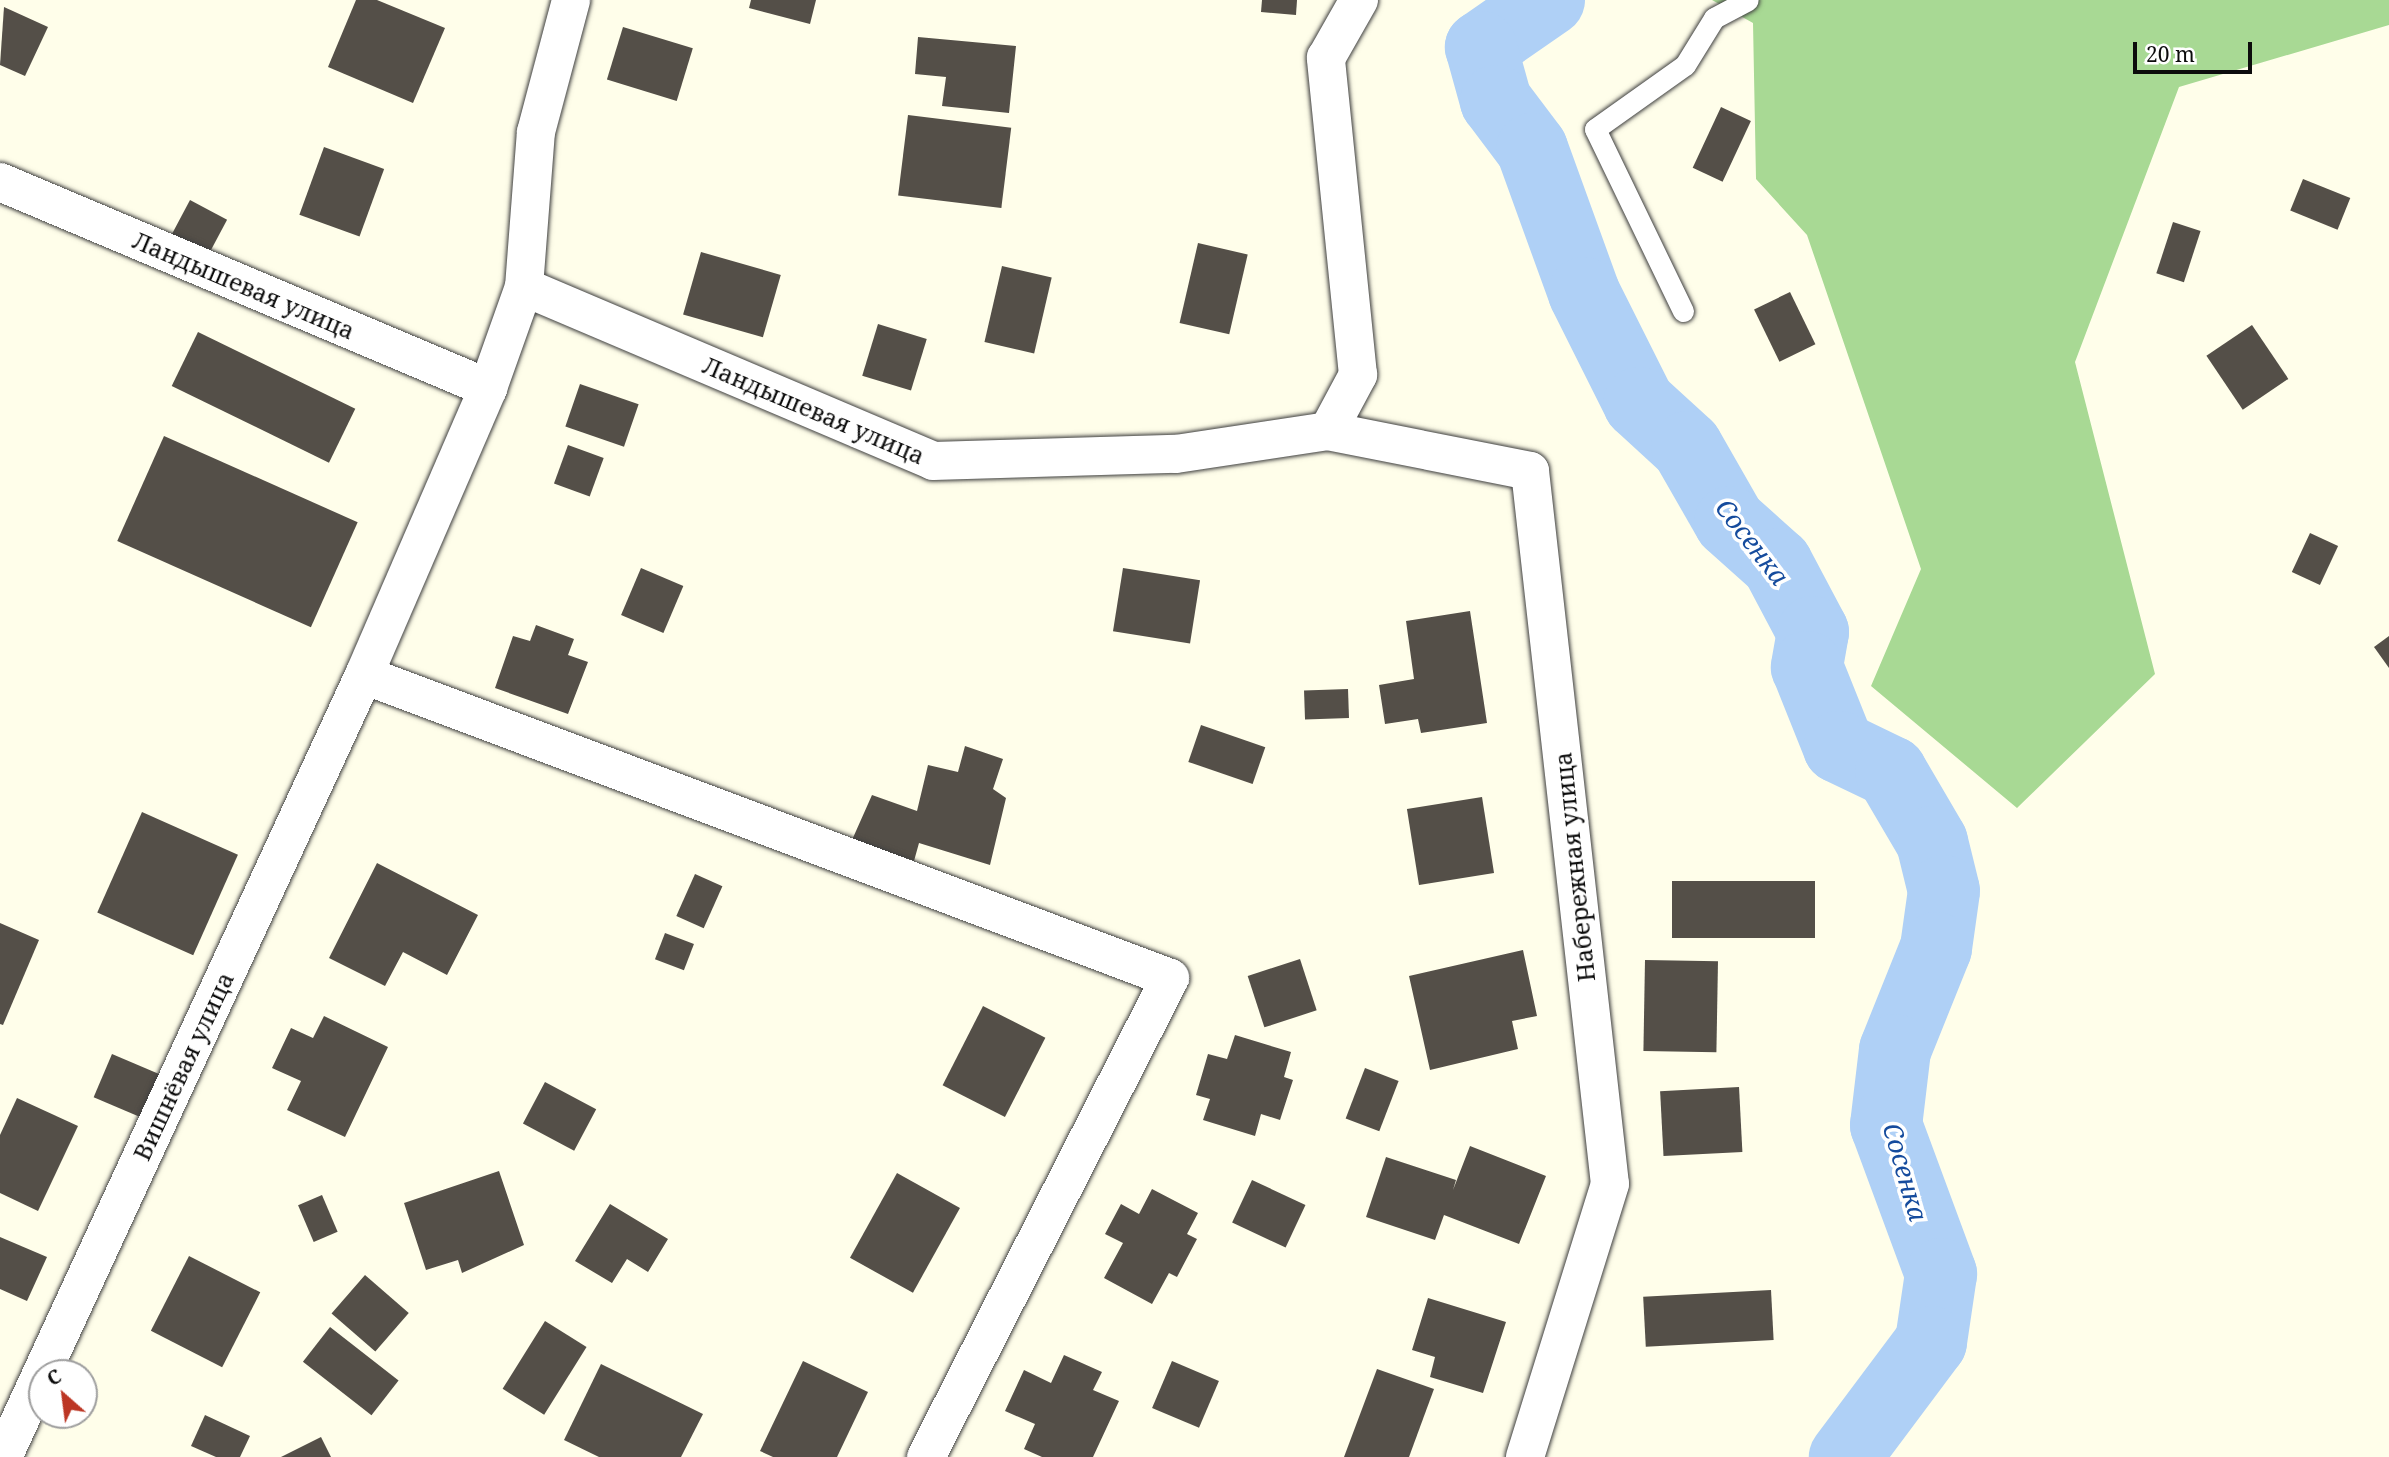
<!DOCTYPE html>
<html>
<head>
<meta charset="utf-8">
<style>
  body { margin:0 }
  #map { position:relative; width:2389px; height:1457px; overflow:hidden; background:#fffeea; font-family:"Noto Serif",serif }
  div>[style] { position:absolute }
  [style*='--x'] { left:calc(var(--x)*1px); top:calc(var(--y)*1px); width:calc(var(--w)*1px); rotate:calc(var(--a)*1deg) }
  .forest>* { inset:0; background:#a8d994 }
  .river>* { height:72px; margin:-36px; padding:0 36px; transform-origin:36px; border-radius:36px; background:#afd0f6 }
  .building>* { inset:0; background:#544f48; transform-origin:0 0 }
  .roads { filter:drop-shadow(0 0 2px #3f3f3f) drop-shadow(0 0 2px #3f3f3f) }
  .service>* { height:21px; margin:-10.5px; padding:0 10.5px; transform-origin:10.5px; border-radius:10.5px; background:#fff }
  .minor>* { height:38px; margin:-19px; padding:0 19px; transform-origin:19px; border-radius:19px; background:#fff }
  span { translate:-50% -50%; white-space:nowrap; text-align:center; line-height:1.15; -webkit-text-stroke:7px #fff; paint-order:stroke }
  .street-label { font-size:24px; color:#0c0c0c }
  .water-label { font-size:26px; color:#154b9d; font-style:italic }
  .north { position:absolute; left:28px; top:1359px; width:70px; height:70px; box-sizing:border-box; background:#fff; border:2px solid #9e9e9e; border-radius:50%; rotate:332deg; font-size:19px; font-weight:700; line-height:28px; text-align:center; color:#0c0c0c }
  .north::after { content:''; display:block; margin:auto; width:24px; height:32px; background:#bc3624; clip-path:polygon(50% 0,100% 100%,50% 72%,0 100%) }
  .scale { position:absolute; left:2133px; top:42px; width:119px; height:32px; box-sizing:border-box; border:4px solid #0c0c0c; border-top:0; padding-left:9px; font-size:21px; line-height:24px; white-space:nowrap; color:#0c0c0c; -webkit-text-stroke:5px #fff; paint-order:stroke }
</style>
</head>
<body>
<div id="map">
  <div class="forest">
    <div style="clip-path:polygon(1712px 0,2389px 0,2389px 25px,2179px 87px,2075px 362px,2155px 674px,2017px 808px,1871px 686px,1921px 569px,1807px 235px,1756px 179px,1753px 23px)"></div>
  </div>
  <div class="river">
    <div style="--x:1549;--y:0;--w:83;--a:145.3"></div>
    <div style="--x:1481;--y:47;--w:56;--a:74.5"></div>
    <div style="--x:1496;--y:101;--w:60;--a:53.1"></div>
    <div style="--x:1532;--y:149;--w:153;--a:70.1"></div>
    <div style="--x:1584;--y:293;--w:123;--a:63.4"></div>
    <div style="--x:1639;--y:403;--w:65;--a:42.5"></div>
    <div style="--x:1687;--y:447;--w:86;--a:60.2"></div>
    <div style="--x:1730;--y:522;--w:63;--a:41.8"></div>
    <div style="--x:1777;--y:564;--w:77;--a:62.1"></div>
    <div style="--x:1813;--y:632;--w:36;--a:100"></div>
    <div style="--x:1807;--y:667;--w:86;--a:68.2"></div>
    <div style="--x:1839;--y:747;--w:58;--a:25.7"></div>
    <div style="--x:1891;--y:772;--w:81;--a:59.6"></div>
    <div style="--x:1932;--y:842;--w:50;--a:76.2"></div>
    <div style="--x:1944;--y:891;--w:58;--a:98"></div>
    <div style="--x:1936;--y:948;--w:110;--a:111.9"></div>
    <div style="--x:1895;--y:1050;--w:76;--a:96.8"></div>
    <div style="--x:1886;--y:1125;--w:159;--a:69.7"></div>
    <div style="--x:1941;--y:1274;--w:69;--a:98.4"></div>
    <div style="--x:1931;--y:1342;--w:144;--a:126.8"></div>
  </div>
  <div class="building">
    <div style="clip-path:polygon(356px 0,377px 0,445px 28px,413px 103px,328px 67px)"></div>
    <div style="clip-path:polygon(751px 0,816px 0,810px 24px,749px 8px)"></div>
    <div style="clip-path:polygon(1262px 0,1297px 0,1296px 15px,1261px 12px)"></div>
    <div style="clip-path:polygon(4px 7px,48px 27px,25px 76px,0 65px)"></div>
    <div style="left:623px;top:27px;width:73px;height:55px;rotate:17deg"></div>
    <div style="clip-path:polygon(918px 37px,1016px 46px,1009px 113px,942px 106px,946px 77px,915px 74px)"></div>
    <div style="left:1721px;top:107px;width:33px;height:67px;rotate:25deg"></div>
    <div style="left:908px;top:115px;width:104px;height:81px;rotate:7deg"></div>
    <div style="left:324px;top:147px;width:64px;height:72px;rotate:20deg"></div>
    <div style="left:2303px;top:179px;width:51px;height:34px;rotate:22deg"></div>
    <div style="left:190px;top:200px;width:42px;height:50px;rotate:28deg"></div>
    <div style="left:2173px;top:222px;width:29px;height:54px;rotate:18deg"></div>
    <div style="left:1198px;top:243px;width:51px;height:82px;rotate:13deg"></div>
    <div style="left:701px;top:252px;width:83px;height:65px;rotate:16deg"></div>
    <div style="left:1002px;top:266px;width:51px;height:78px;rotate:13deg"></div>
    <div style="left:1790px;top:292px;width:58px;height:40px;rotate:64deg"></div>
    <div style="left:878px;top:324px;width:51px;height:54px;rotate:17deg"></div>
    <div style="left:2252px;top:325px;width:65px;height:55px;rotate:56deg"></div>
    <div style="left:198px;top:332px;width:175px;height:60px;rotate:26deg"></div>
    <div style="left:580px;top:384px;width:62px;height:45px;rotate:19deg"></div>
    <div style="left:164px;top:436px;width:212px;height:115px;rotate:24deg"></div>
    <div style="left:568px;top:445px;width:38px;height:41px;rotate:20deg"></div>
    <div style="left:2310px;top:533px;width:31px;height:43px;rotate:25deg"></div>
    <div style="left:641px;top:568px;width:46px;height:51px;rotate:23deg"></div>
    <div style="left:1123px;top:568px;width:78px;height:64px;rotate:9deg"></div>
    <div style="clip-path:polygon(1470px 611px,1487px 723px,1421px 733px,1418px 719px,1385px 724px,1379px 685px,1414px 679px,1406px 621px)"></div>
    <div style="clip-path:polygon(536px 625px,574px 639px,568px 655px,588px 662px,568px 714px,495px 688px,513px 636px,530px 641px)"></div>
    <div style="clip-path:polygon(2389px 636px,2389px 668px,2374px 647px)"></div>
    <div style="left:1348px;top:689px;width:29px;height:44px;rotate:88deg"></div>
    <div style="left:1201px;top:725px;width:68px;height:39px;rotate:19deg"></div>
    <div style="clip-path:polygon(965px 746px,1003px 759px,993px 789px,1006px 798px,990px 865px,919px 843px,914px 861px,852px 840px,872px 795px,917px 811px,928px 765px,958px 772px)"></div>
    <div style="left:1482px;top:797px;width:77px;height:76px;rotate:81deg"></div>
    <div style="left:142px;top:812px;width:105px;height:110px;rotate:24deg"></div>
    <div style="clip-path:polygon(377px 863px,478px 915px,447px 975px,403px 952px,385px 986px,329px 958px)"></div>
    <div style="left:695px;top:874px;width:30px;height:46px;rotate:24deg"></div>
    <div style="left:1672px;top:881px;width:143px;height:57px"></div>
    <div style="clip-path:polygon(0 923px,39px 940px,3px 1025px,0 1024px)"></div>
    <div style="left:665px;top:933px;width:31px;height:28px;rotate:21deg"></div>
    <div style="clip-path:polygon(1523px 950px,1537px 1016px,1512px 1021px,1518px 1049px,1430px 1070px,1409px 976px)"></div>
    <div style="left:1300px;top:959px;width:54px;height:55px;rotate:72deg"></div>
    <div style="left:1645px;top:960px;width:73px;height:91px;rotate:1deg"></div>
    <div style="left:983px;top:1006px;width:70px;height:89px;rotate:27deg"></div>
    <div style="clip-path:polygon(324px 1016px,388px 1047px,345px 1137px,287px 1110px,301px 1081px,272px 1068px,291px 1028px,313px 1038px)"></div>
    <div style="clip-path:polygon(1235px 1035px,1291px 1052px,1284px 1077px,1293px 1080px,1280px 1120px,1261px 1114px,1255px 1136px,1203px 1120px,1210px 1099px,1196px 1095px,1208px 1054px,1227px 1059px)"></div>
    <div style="left:112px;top:1054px;width:53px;height:47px;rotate:23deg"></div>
    <div style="left:1365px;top:1068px;width:36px;height:54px;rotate:21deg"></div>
    <div style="left:545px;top:1082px;width:58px;height:47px;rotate:28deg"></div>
    <div style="left:1739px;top:1087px;width:65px;height:79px;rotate:87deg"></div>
    <div style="clip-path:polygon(17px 1098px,78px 1126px,38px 1211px,0 1193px,0 1135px)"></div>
    <div style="clip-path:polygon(1470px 1146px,1546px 1176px,1519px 1244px,1444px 1215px,1435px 1240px,1366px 1217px,1386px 1157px,1456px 1180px,1453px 1190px)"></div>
    <div style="clip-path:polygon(499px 1171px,524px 1245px,462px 1273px,458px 1260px,426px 1270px,404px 1203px)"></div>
    <div style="left:897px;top:1173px;width:72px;height:97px;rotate:29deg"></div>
    <div style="left:1252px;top:1180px;width:59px;height:47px;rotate:25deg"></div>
    <div style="clip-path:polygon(1152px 1189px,1198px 1213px,1187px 1234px,1197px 1239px,1177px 1277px,1169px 1273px,1152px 1304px,1104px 1278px,1123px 1243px,1105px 1234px,1121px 1204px,1139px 1214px)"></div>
    <div style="left:322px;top:1195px;width:40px;height:26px;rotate:67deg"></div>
    <div style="clip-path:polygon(610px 1204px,668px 1239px,648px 1272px,627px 1259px,612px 1283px,575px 1261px)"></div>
    <div style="clip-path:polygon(0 1237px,47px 1257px,27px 1301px,0 1289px)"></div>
    <div style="left:189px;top:1256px;width:80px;height:84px;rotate:27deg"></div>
    <div style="left:365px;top:1275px;width:58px;height:51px;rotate:41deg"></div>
    <div style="left:1771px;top:1290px;width:50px;height:128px;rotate:87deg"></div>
    <div style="clip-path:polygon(1428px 1298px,1506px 1322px,1483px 1393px,1430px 1377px,1435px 1357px,1412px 1350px)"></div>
    <div style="left:545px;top:1321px;width:49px;height:80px;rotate:32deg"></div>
    <div style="left:330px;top:1327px;width:87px;height:44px;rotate:38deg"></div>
    <div style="clip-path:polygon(1064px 1355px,1102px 1372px,1093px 1390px,1119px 1401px,1093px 1457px,1042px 1457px,1024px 1449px,1035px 1424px,1005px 1411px,1024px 1370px,1051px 1383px)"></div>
    <div style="clip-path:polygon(803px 1361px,868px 1392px,837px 1457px,773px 1457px,760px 1451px)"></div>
    <div style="left:1172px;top:1361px;width:51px;height:51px;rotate:23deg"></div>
    <div style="clip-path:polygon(601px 1364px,703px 1414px,681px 1457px,599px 1457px,564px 1440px)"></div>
    <div style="clip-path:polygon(1377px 1369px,1434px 1389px,1409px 1457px,1344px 1457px)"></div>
    <div style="clip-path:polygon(205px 1415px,250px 1436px,240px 1457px,216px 1457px,191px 1446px)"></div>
    <div style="clip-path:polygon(321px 1437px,331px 1457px,281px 1457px)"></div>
  </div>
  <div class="roads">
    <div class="service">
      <div style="--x:1683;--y:311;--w:202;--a:-115.8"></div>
      <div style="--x:1595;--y:129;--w:110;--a:-35.4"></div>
      <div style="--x:1685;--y:65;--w:55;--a:-58.3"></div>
      <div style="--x:1714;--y:18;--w:38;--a:-28"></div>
    </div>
    <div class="minor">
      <div style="--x:0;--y:182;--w:530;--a:22.89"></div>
      <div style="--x:524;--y:287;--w:444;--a:23"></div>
      <div style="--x:933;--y:461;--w:243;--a:-1.7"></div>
      <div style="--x:1176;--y:454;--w:154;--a:-8.6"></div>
      <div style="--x:1328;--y:431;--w:206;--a:11.2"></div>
      <div style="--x:1530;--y:471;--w:717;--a:83.6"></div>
      <div style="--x:1610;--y:1184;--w:286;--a:107.3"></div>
      <div style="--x:1328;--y:431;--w:64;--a:-61.8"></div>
      <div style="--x:1358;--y:375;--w:319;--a:-95.8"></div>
      <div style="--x:1326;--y:58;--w:67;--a:-60.4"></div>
      <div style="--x:364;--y:675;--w:861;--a:20.6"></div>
      <div style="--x:1170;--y:978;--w:538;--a:116.99"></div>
      <div style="--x:3;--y:1457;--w:861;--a:-65.22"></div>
      <div style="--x:364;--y:675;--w:313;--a:-66.6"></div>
      <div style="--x:488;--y:388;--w:107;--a:-70.4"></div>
      <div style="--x:524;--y:287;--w:155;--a:-85.6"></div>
      <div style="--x:536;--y:132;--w:137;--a:-75.1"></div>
    </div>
  </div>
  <div class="street-label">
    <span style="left:244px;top:285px;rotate:23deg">Ландышевая улица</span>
    <span style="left:814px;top:410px;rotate:23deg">Ландышевая улица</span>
    <span style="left:1574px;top:867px;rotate:-96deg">Набережная улица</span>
    <span style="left:183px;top:1066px;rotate:-65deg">Вишнёвая улица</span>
  </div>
  <div class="water-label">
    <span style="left:1752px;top:542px;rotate:52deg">Сосенка</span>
    <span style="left:1905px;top:1172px;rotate:74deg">Сосенка</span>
  </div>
  <div class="north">С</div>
  <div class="scale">20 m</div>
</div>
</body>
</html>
